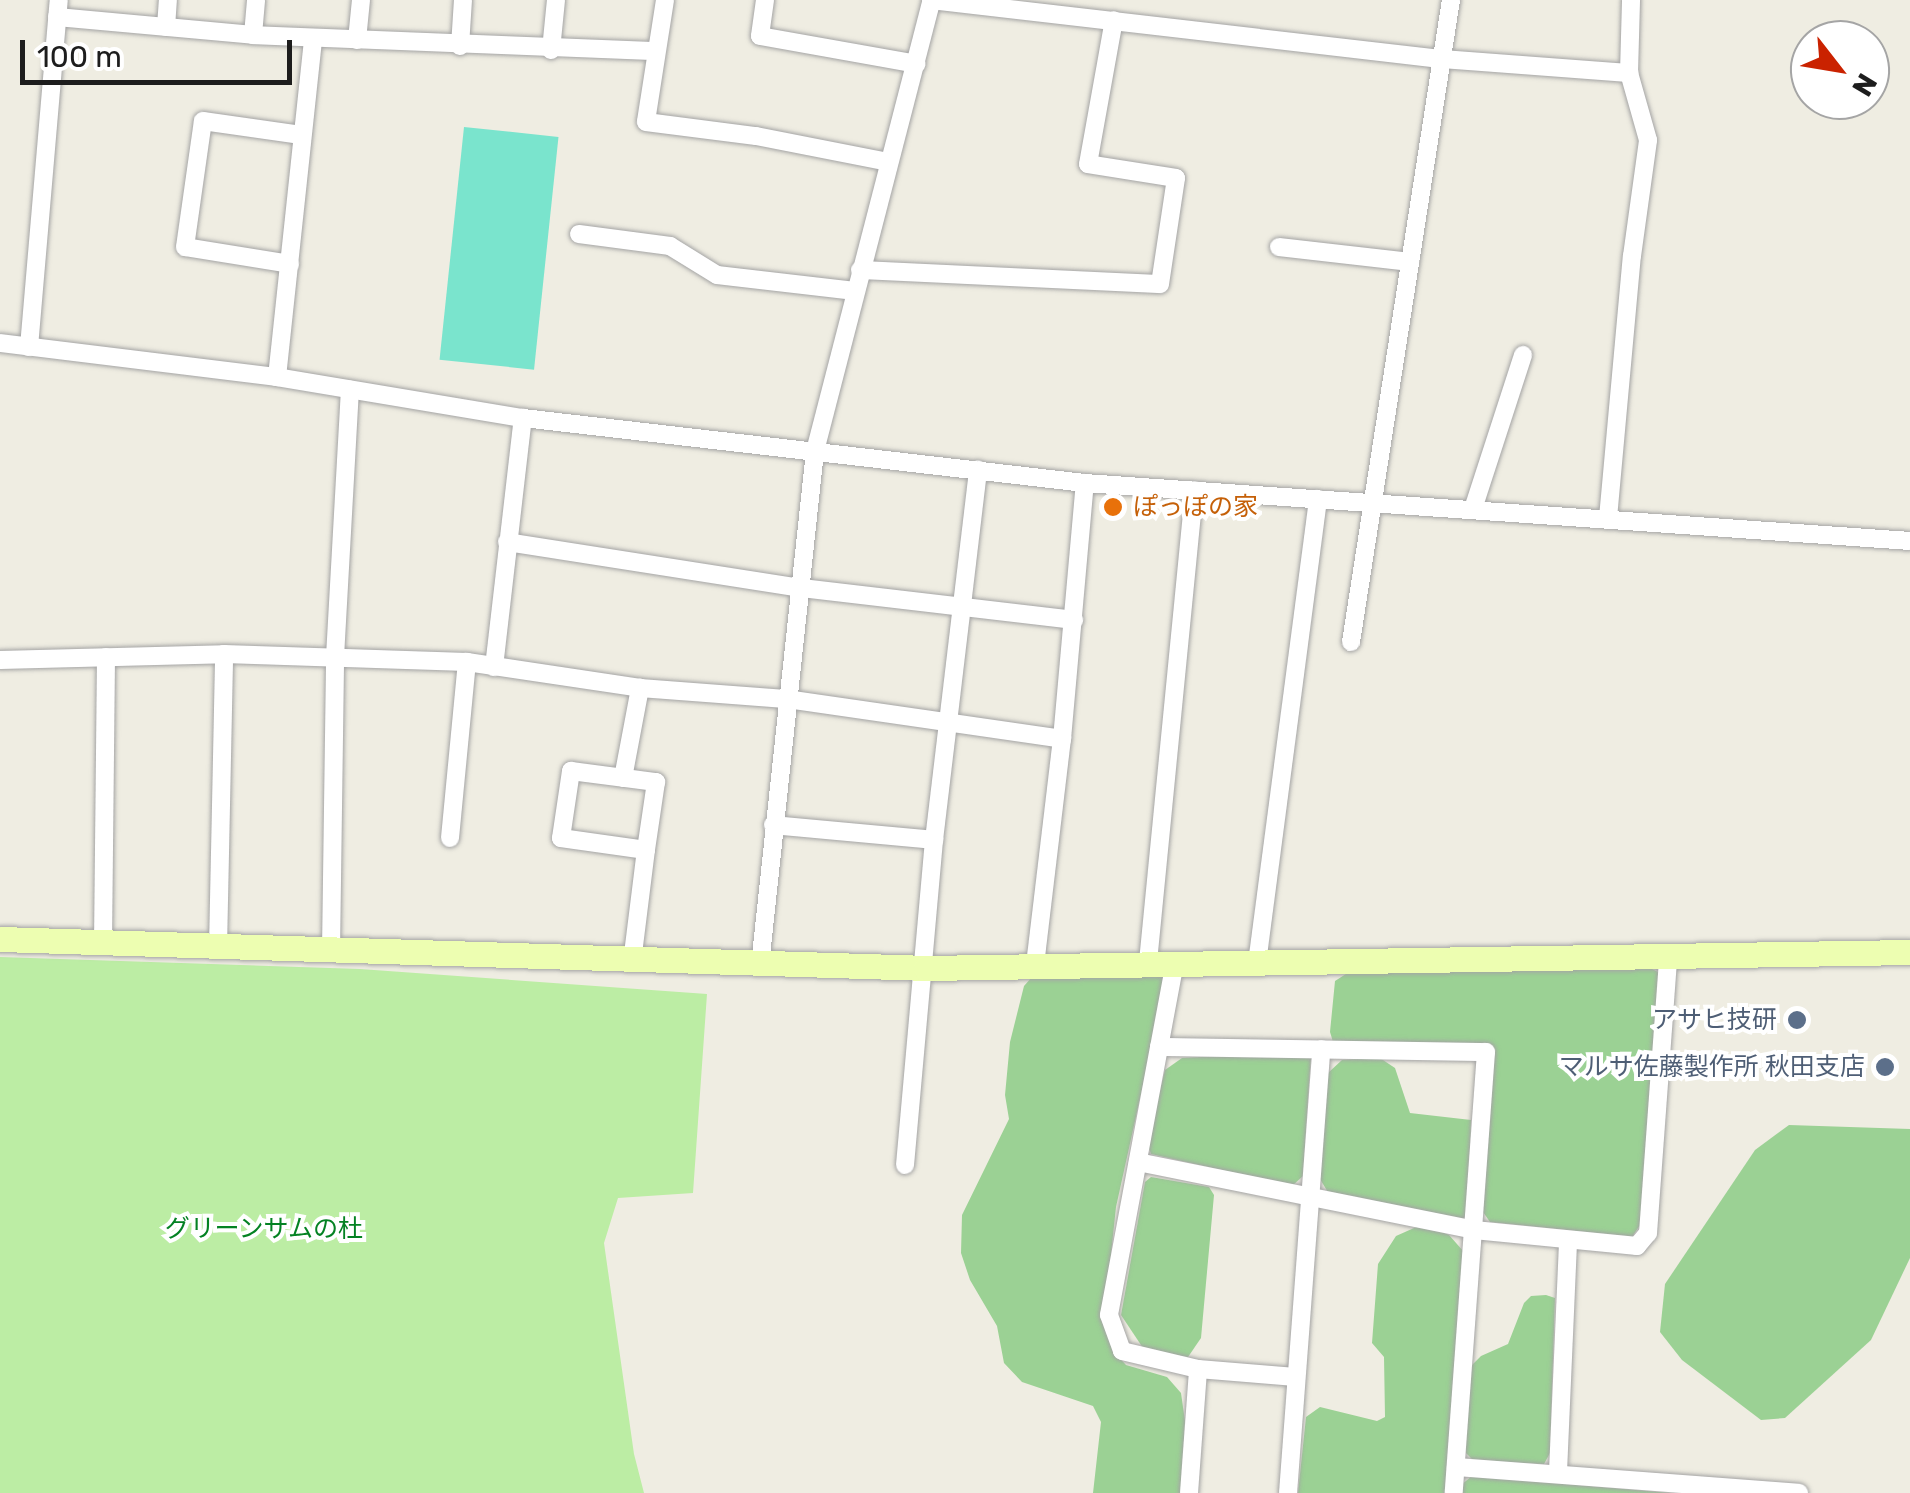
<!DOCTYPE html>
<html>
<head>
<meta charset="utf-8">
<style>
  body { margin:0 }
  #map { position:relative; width:1910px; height:1493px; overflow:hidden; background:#efede2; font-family:Rubik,"Noto Sans JP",sans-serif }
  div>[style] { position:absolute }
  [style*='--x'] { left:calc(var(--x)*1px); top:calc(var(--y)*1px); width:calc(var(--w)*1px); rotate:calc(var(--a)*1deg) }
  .grass>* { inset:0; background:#bceda4 }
  .forest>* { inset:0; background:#9bd194 }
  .pitch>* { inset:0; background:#7ae4cd; transform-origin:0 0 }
  .roads { filter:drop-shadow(0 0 2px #a4a4a4) drop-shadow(0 0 2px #a4a4a4) }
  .street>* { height:18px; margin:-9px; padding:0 9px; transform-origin:9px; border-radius:9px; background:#fff }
  .secondary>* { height:25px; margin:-12.5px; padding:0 12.5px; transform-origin:12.5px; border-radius:12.5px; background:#edfeb1 }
  .dots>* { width:28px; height:28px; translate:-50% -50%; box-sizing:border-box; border:5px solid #fff; border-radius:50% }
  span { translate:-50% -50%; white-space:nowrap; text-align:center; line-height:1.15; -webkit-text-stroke:8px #fff; paint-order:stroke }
  .food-label { font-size:25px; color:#c56008 }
  .left { translate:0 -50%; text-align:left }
  .service-label { font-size:25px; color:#4e5e75 }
  .right { translate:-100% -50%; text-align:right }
  .park-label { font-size:25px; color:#048223 }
  .north { position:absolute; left:1790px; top:20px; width:100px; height:100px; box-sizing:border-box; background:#fff; border:2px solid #a5a5a5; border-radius:50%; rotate:121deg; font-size:28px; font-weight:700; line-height:40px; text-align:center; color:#1d1d1d }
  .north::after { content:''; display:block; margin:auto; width:35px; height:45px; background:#ca2200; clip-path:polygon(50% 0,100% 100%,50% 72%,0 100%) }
  .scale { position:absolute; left:20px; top:40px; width:272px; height:45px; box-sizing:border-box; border:5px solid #1d1d1d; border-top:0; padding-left:12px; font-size:30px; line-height:35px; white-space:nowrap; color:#1d1d1d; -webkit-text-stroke:8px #fff; paint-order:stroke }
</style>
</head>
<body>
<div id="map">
  <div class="grass">
    <div style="clip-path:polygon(0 957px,360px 969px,707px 994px,693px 1193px,618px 1198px,604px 1243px,634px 1454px,644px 1493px,0 1493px)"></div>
  </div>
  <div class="forest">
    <div style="clip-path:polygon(1652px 969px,1660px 973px,1642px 1222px,1632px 1237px,1490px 1222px,1481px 1209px,1494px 1055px,1334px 1045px,1330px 1032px,1335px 981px,1349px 972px)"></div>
    <div style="clip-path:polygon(1167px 976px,1116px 1207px,1104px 1321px,1113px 1351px,1126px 1365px,1167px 1377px,1181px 1393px,1185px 1421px,1181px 1493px,1093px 1493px,1101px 1422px,1093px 1406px,1022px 1382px,1004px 1363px,997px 1326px,970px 1280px,961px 1253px,962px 1215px,1009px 1119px,1005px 1095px,1010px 1042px,1024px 986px,1032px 977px)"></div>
    <div style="clip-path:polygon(1305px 1052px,1311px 1055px,1303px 1176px,1292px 1186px,1151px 1154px,1147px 1142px,1165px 1070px,1182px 1058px)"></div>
    <div style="clip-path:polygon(1380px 1058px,1395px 1068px,1410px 1113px,1471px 1120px,1468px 1212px,1462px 1221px,1329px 1194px,1320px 1179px,1328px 1073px,1342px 1060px)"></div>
    <div style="clip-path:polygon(1789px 1125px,1910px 1129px,1910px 1258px,1871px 1340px,1785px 1418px,1761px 1420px,1682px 1360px,1660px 1332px,1665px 1284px,1755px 1150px)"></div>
    <div style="clip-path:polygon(1151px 1177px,1209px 1187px,1214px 1195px,1201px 1338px,1188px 1357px,1145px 1351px,1121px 1315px,1145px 1182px)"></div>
    <div style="clip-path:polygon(1423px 1224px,1449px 1235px,1464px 1252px,1447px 1493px,1298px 1493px,1306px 1417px,1320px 1407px,1377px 1421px,1385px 1417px,1384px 1357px,1372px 1343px,1378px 1264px,1396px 1236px)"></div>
    <div style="clip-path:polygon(1546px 1295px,1555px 1298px,1550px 1453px,1544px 1464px,1474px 1461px,1464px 1451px,1471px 1366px,1481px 1356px,1508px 1344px,1524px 1303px,1531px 1296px)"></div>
    <div style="clip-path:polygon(1472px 1476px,1671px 1493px,1461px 1493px,1461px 1485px)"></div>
  </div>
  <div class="pitch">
    <div style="left:464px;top:127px;width:95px;height:234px;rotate:6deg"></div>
  </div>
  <div class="roads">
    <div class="street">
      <div style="--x:665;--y:0;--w:123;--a:98.9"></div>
      <div style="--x:646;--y:122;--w:111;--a:7.3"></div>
      <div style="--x:756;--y:136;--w:135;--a:11.1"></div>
      <div style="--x:765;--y:0;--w:36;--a:98"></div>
      <div style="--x:760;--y:36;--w:159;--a:10.1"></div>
      <div style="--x:931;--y:0;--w:513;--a:6.6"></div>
      <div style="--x:1441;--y:59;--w:189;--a:4.3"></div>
      <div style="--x:57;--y:17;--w:197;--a:5.2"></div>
      <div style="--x:253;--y:35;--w:403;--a:2.3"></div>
      <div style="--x:166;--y:27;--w:27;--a:-86"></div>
      <div style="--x:253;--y:35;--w:35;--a:-85"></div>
      <div style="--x:357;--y:40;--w:40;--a:-84.3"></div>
      <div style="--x:460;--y:46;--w:46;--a:-86.3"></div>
      <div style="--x:551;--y:50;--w:50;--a:-84.3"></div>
      <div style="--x:579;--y:234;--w:92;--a:7.5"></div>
      <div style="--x:670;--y:246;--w:55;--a:31.7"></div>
      <div style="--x:717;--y:275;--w:139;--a:6.6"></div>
      <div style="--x:1279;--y:247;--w:132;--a:6.5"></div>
      <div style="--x:290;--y:264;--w:106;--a:-170.8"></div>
      <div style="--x:185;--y:247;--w:127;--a:-81.9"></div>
      <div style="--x:203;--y:121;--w:99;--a:8.1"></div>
      <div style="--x:860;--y:270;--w:300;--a:2.7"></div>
      <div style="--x:1160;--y:284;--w:107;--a:-81.4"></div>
      <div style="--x:1176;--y:178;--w:89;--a:-171"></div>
      <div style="--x:1088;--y:164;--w:146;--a:-79.8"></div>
      <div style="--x:0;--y:343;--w:279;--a:7"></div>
      <div style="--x:277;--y:377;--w:249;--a:9.5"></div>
      <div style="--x:523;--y:418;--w:566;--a:6.6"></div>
      <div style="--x:1085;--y:483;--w:827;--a:4.02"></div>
      <div style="--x:29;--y:347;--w:348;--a:-85.1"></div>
      <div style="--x:277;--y:377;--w:340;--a:-83.9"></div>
      <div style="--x:1473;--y:509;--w:162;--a:-72"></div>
      <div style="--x:1608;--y:518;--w:263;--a:-84.8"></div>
      <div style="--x:1632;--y:256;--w:117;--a:-82.1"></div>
      <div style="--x:1648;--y:140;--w:70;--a:-105.8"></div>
      <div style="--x:1629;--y:73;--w:73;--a:-88.4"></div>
      <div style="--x:507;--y:542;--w:299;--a:8.9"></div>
      <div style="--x:802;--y:588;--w:274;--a:6.7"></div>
      <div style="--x:1351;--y:642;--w:650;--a:-81.15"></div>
      <div style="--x:0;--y:660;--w:224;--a:-1.5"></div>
      <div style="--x:224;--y:654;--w:243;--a:1.9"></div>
      <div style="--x:467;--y:662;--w:175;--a:8.5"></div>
      <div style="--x:640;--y:688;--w:146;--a:4.3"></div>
      <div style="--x:786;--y:699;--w:279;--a:8.2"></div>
      <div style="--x:494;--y:667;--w:251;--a:-83.4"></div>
      <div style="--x:571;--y:771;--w:86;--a:7.4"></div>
      <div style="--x:656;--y:782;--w:69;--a:98.4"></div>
      <div style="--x:646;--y:850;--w:86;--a:-172"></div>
      <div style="--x:561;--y:838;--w:68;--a:-81.5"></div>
      <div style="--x:623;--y:778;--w:92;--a:-79.3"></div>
      <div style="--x:773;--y:825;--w:162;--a:5.3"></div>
      <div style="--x:450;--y:838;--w:177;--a:-84.5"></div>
      <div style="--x:103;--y:944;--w:287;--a:-89.4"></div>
      <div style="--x:218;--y:948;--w:294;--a:-88.8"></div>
      <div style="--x:331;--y:951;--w:294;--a:-89.2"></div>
      <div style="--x:335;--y:657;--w:268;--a:-86.8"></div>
      <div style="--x:632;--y:962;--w:113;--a:-82.9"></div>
      <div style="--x:1148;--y:962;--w:474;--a:-84.4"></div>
      <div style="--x:1175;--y:962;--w:359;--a:100.6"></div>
      <div style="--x:1109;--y:1315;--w:38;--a:70"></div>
      <div style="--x:1122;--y:1351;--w:78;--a:13.3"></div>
      <div style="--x:1198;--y:1369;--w:98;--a:4.7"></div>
      <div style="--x:1257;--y:963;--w:468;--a:-82.5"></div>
      <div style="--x:760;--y:965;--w:517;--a:-83.89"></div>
      <div style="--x:815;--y:451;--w:466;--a:-75.5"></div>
      <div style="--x:1035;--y:965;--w:228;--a:-83.2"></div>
      <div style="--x:1062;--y:739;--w:257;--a:-84.9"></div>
      <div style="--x:1159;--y:1047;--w:327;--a:0.9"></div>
      <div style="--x:1486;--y:1052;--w:442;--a:94.2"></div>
      <div style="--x:1138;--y:1162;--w:343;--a:11.4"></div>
      <div style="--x:1474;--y:1230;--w:164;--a:5.6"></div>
      <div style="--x:1637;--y:1246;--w:17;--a:-50"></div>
      <div style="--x:1648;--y:1233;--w:276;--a:-85.8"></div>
      <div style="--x:905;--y:1165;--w:326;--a:-84.9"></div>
      <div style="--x:934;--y:840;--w:373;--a:-83.2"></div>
      <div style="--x:1456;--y:1467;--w:344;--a:4.3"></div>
      <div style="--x:1558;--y:1472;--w:230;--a:-87.5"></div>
      <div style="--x:1189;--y:1493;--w:124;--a:-85.8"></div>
      <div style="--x:1288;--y:1493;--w:445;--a:-85.7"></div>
    </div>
    <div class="secondary">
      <div style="--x:0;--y:939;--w:926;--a:1.79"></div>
      <div style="--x:926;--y:968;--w:984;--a:-0.93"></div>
    </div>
  </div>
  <div class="dots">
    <div style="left:1113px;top:507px;background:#e8710a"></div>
    <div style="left:1797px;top:1020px;background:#5c6f8a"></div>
    <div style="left:1885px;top:1067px;background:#5c6f8a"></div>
  </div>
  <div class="food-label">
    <span class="left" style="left:1133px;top:507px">ぽっぽの家</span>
  </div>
  <div class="service-label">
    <span class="right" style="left:1777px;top:1020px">アサヒ技研</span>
    <span class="right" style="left:1865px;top:1067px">マルサ佐藤製作所 秋田支店</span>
  </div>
  <div class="park-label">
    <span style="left:264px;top:1229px">グリーンサムの杜</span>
  </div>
  <div class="north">N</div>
  <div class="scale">100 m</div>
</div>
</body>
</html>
